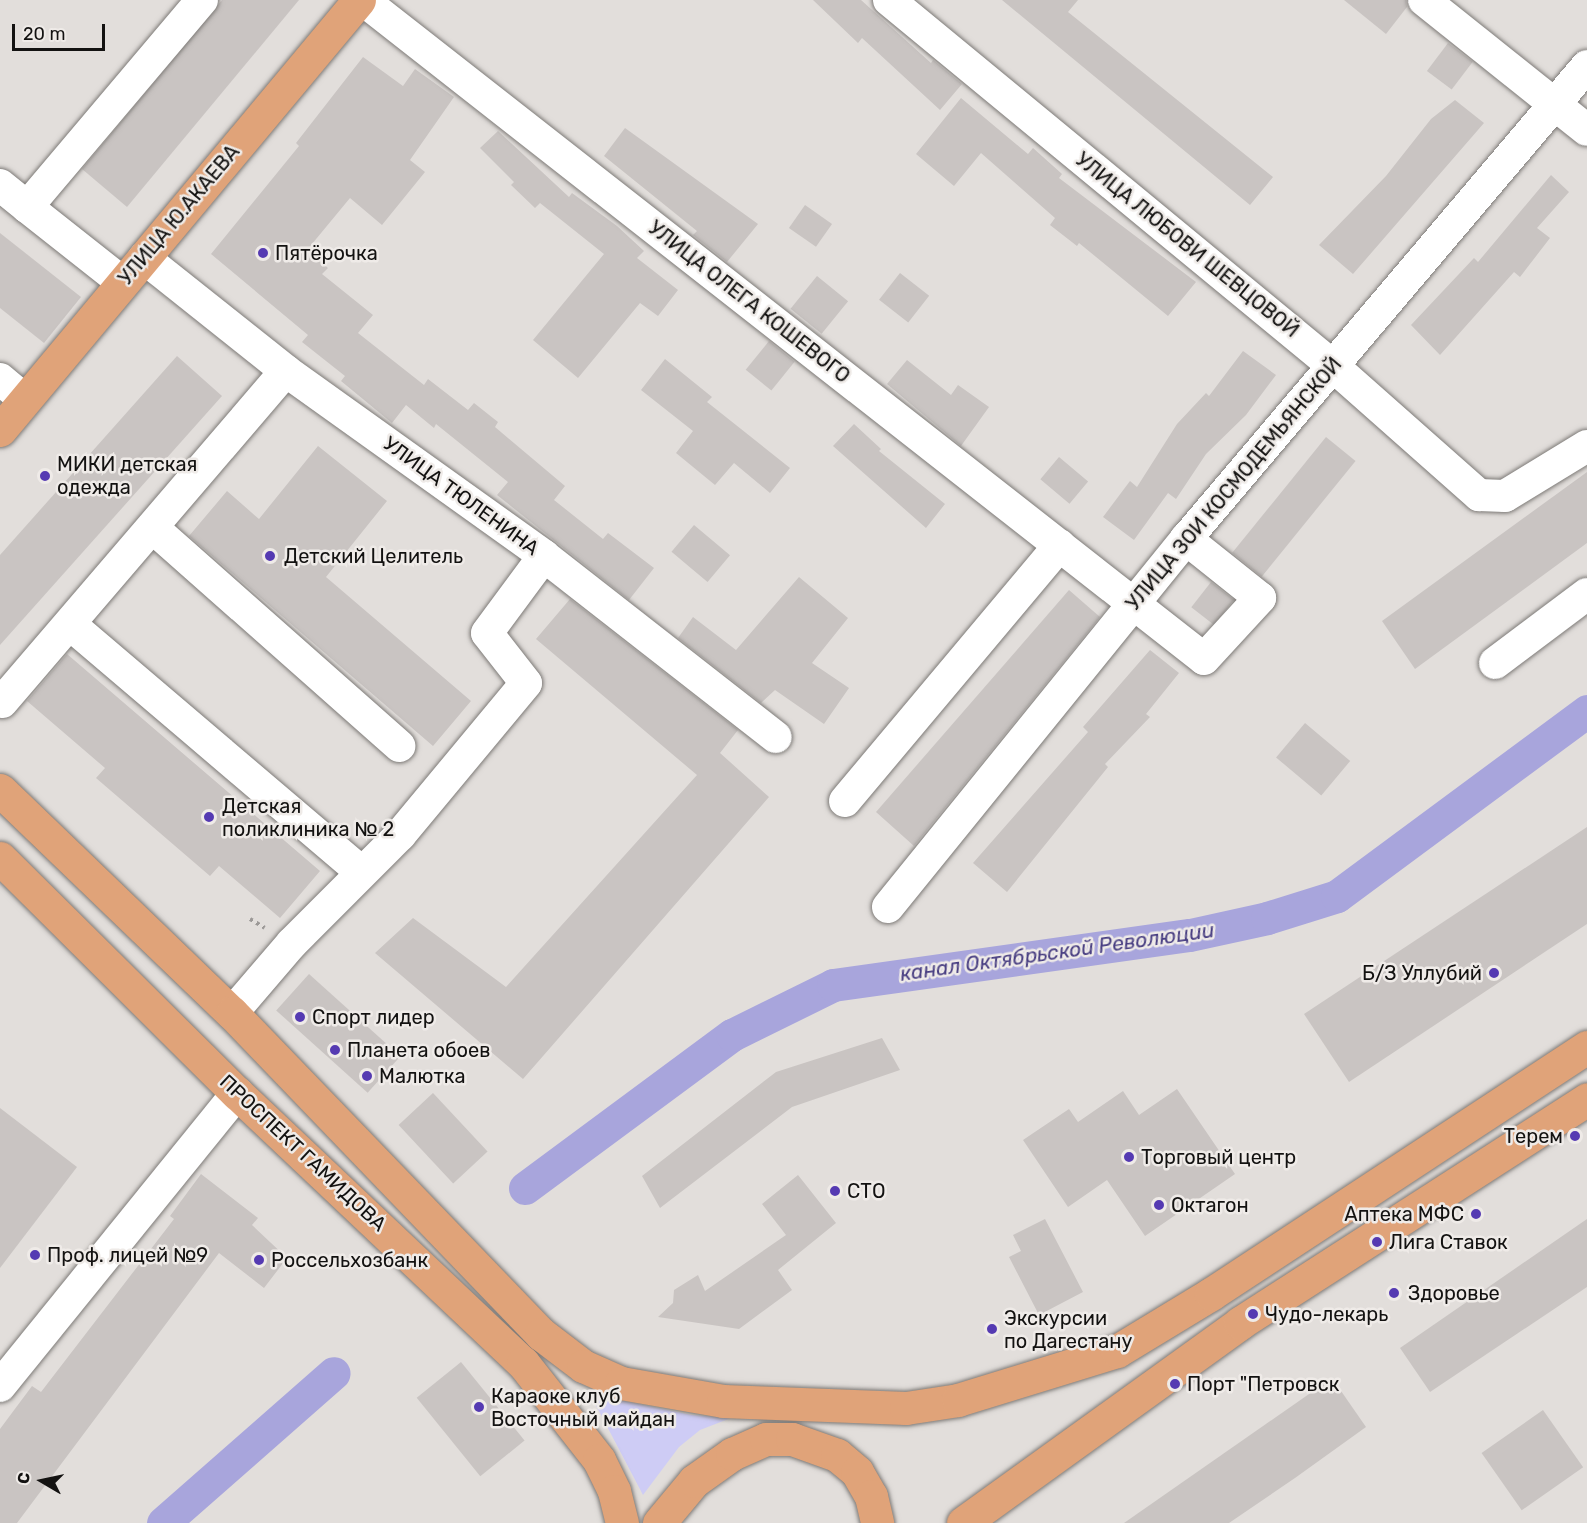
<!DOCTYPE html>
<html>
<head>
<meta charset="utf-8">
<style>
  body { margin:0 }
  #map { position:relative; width:1587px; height:1523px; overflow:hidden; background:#e2dedb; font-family:Rubik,sans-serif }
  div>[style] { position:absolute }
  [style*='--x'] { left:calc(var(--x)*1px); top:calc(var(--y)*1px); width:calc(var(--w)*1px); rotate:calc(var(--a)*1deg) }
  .green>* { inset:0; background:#ceccf5 }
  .canal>* { height:33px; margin:-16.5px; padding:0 16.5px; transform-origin:16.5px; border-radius:16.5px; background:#a8a5dc }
  .building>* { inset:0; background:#c9c4c2; transform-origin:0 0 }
  .path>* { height:4px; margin-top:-2px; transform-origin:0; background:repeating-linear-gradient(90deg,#9c9997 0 3px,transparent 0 7.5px) }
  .roads { filter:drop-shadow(0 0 2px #7d7a77) drop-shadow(0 0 2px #7d7a77) }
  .minor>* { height:32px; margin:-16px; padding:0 16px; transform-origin:16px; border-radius:16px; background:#fff }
  .major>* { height:33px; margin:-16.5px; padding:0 16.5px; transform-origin:16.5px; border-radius:16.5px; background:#e0a379 }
  .dots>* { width:16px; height:16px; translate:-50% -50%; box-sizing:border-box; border:3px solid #efebe8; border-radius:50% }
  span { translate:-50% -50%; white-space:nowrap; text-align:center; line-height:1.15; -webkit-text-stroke:5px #efebe8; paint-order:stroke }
  .street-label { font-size:20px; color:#131211 }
  .poi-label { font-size:20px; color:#131211 }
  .left { translate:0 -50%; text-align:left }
  .right { translate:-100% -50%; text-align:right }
  .water-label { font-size:21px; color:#473d81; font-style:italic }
  .north { position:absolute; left:12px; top:1451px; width:60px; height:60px; -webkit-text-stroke:4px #efebe8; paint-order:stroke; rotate:279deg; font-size:16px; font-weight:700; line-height:24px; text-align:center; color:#131211 }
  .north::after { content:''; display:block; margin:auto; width:21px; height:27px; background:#131211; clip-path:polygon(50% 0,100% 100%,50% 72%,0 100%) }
  .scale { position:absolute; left:12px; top:24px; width:93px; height:27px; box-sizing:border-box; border:3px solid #131211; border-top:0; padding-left:8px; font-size:18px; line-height:21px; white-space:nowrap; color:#131211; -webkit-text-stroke:4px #efebe8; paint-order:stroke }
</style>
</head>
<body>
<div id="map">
  <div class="green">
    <div style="clip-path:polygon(590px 1394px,692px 1415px,731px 1418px,700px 1430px,679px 1447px,643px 1495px)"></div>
  </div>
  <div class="canal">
    <div style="--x:525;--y:1188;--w:257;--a:-36.5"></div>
    <div style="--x:732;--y:1035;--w:113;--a:-26.3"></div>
    <div style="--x:833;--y:985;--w:360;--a:-8"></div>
    <div style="--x:1190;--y:935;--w:79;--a:-12.4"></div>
    <div style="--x:1267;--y:918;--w:73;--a:-17.4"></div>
    <div style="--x:1337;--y:896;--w:311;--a:-36.5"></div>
    <div style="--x:163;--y:1523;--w:227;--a:-41.3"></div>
  </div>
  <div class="building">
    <div style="clip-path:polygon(222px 0,299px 0,127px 207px,82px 169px)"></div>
    <div style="clip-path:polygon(813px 0,861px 0,931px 63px,933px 60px,962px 84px,940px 110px,862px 38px,858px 43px)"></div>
    <div style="clip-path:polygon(1002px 0,1078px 0,1068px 12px,1273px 177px,1250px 205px)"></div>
    <div style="clip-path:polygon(1344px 0,1406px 0,1407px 7px,1386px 34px)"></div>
    <div style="left:1448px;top:43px;width:31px;height:35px;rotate:37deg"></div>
    <div style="clip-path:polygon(363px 57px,403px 86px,415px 69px,454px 97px,410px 160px,425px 172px,382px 225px,350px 198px,307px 250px,328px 268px,322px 274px,373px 315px,358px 333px,424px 385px,428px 379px,468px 410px,474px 403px,498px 422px,495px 427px,565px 486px,554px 500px,603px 539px,608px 533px,654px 568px,629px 600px,497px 495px,508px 482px,436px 424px,434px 428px,406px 405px,392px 423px,341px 381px,345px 376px,302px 342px,308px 335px,211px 254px,299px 146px,296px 143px)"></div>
    <div style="clip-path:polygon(961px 98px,1028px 154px,1033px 148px,1062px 174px,1059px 178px,1196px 282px,1168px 316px,1079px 243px,1077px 246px,1050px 225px,1055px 218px,981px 153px,954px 186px,916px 154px)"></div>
    <div style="clip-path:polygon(1455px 100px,1484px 123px,1353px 274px,1319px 245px,1386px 176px,1431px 119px)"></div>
    <div style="clip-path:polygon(625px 128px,758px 224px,727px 262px,693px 235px,697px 231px,604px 156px)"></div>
    <div style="clip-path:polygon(498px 131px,569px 197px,572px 193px,617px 226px,644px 251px,637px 258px,678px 290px,658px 316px,640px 303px,578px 378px,533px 340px,604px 254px,540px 203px,535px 208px,511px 185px,514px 182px,480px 148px)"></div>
    <div style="clip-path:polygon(1551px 175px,1569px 192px,1537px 228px,1550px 238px,1520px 277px,1514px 272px,1440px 355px,1411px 325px,1474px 258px,1478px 262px)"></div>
    <div style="left:805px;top:205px;width:33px;height:28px;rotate:35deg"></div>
    <div style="clip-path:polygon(0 233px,81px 297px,44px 343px,0 308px)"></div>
    <div style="left:900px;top:273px;width:37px;height:34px;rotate:38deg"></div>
    <div style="left:817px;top:276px;width:40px;height:42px;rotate:39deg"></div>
    <div style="left:769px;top:341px;width:33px;height:37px;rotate:39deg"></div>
    <div style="clip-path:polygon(1243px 351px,1276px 375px,1246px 415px,1206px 454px,1176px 499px,1168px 493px,1134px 540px,1103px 517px,1130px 481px,1137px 487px,1177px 424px,1206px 393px,1209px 396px)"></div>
    <div style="clip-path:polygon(177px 356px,222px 396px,0 645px,0 555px)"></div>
    <div style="clip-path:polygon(665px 359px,712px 397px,707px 402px,790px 468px,770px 493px,734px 463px,715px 485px,676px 453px,693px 431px,641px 390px)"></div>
    <div style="clip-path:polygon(907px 360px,951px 395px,958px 385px,989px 407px,961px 446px,887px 384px)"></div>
    <div style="clip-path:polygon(854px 424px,881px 449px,879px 451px,945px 504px,926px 528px,833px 446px)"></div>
    <div style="left:1326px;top:437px;width:38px;height:149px;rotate:39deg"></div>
    <div style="clip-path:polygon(318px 446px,387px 501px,326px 577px,471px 701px,433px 746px,189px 536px,227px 491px,259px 519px)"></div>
    <div style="left:1059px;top:457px;width:38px;height:29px;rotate:40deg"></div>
    <div style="clip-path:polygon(1587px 472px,1587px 543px,1415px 669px,1382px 621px)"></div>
    <div style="left:694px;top:525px;width:47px;height:35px;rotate:40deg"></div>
    <div style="clip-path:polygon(799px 577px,848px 618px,812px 663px,849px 688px,824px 724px,775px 690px,761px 703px,678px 638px,693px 617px,736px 650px)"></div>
    <div style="left:1211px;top:582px;width:29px;height:32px;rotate:38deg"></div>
    <div style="clip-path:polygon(1069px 590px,1100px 617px,914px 846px,876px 812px)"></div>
    <div style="clip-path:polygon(570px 599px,738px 730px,720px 753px,769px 797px,523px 1079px,375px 953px,413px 918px,506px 987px,697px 775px,536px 639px)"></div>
    <div style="clip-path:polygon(1150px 650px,1179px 673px,1146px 714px,1150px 717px,1105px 764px,1108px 767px,1007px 892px,973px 863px,1088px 732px,1083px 727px)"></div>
    <div style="clip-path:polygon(67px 654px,320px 871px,280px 918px,219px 866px,210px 876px,96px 778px,105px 768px,27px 701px)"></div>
    <div style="left:1305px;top:723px;width:59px;height:45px;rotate:40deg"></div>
    <div style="clip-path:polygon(1587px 827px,1587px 924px,1349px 1082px,1304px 1014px)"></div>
    <div style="left:309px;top:974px;width:123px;height:49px;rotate:42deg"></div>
    <div style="clip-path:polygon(882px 1038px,900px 1070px,792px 1107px,660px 1208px,642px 1176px,776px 1072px)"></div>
    <div style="clip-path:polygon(1177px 1089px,1235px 1174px,1145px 1236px,1107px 1180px,1068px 1207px,1023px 1140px,1069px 1109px,1078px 1122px,1123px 1091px,1139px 1115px)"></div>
    <div style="left:433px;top:1093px;width:80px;height:47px;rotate:47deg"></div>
    <div style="clip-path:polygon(0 1108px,77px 1167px,0 1268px)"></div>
    <div style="clip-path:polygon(201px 1174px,258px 1218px,252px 1225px,287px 1258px,264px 1288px,219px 1253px,17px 1523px,0 1523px,0 1429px,32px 1386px,41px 1392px,174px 1219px,170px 1216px)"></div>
    <div style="clip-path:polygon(798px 1175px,836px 1223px,778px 1270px,792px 1290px,739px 1329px,658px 1317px,673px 1303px,674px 1290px,698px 1275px,705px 1291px,786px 1235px,762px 1204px)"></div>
    <div style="clip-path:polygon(1045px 1219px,1083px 1292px,1039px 1315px,1009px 1257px,1021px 1251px,1013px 1235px)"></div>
    <div style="clip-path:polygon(1587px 1219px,1587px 1287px,1430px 1392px,1400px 1348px)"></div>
    <div style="left:461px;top:1362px;width:101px;height:57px;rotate:51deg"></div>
    <div style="clip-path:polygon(1332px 1378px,1366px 1427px,1295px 1478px,1229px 1523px,1124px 1523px)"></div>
    <div style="left:1543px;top:1410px;width:70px;height:75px;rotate:55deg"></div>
  </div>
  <div class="path">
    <div style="--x:250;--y:919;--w:17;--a:31"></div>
  </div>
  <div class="roads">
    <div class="minor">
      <div style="--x:363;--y:0;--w:1068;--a:38.08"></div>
      <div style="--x:1204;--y:659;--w:83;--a:-47.4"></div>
      <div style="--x:1260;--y:598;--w:95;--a:-141.4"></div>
      <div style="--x:889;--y:0;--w:575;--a:39.5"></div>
      <div style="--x:1333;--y:366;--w:195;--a:41.5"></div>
      <div style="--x:1479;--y:495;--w:26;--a:2"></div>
      <div style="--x:1505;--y:496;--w:96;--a:-31.4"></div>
      <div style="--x:1424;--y:0;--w:208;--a:38.6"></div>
      <div style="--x:0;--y:185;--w:35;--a:39"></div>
      <div style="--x:144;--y:258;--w:181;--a:38.5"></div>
      <div style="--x:286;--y:371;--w:317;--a:35.6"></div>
      <div style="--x:544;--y:556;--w:294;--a:38"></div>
      <div style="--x:122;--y:282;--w:121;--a:-141.7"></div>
      <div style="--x:27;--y:207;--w:271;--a:-49.8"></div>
      <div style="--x:0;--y:379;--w:33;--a:40"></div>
      <div style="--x:153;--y:528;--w:329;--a:41.5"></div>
      <div style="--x:71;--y:625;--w:380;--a:40.4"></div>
      <div style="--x:1495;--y:663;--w:115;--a:-36.9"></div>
      <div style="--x:2;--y:702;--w:436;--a:-49.4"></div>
      <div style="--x:845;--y:801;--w:334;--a:-50"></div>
      <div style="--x:888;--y:907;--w:474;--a:-51"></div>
      <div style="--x:1186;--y:539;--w:620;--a:-49.71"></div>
      <div style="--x:232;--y:1013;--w:92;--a:-49.4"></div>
      <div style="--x:292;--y:943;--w:153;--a:-45"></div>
      <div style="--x:400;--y:835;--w:197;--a:-50.3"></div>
      <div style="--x:526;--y:683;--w:63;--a:-128"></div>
      <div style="--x:487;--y:633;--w:96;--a:-53.5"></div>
      <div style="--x:0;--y:1386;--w:377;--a:-51"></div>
    </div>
    <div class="major">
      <div style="--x:0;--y:430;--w:560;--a:-50.14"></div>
      <div style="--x:0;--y:790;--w:322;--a:43.9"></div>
      <div style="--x:232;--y:1013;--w:446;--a:46.1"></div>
      <div style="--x:541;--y:1334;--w:53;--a:37.3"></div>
      <div style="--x:583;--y:1366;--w:42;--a:24.1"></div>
      <div style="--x:621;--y:1383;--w:104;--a:10"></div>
      <div style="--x:723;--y:1401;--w:183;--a:2.2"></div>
      <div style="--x:906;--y:1408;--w:53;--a:-8.7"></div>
      <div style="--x:958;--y:1400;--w:166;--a:-17.1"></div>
      <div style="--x:1117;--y:1351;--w:110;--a:-31.2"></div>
      <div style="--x:1211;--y:1294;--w:450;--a:-33.3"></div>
      <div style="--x:0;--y:858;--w:334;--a:44.8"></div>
      <div style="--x:237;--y:1093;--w:393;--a:43.4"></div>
      <div style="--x:523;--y:1363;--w:123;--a:51.9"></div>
      <div style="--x:599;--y:1460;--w:34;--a:64"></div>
      <div style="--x:614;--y:1491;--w:33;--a:76"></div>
      <div style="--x:659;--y:1523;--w:55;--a:-50.2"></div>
      <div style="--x:694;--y:1481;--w:47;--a:-35.4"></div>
      <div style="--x:732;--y:1454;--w:37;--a:-24"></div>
      <div style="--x:766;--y:1439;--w:26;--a:0"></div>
      <div style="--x:792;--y:1439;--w:48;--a:19.6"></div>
      <div style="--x:837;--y:1455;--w:26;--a:40"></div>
      <div style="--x:857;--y:1472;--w:28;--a:60"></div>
      <div style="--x:871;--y:1496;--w:28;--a:77"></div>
      <div style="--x:963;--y:1523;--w:342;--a:-35.8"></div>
      <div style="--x:1240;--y:1323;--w:413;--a:-32.8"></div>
    </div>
  </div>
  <div class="dots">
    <div style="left:263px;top:253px;background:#553ab2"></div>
    <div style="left:45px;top:476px;background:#553ab2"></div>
    <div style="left:270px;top:556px;background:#553ab2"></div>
    <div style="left:209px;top:817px;background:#553ab2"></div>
    <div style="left:1494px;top:973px;background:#553ab2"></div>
    <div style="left:300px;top:1017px;background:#553ab2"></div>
    <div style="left:335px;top:1050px;background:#553ab2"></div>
    <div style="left:367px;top:1076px;background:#553ab2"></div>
    <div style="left:1575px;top:1136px;background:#553ab2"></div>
    <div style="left:1129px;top:1157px;background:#553ab2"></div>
    <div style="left:835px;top:1191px;background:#553ab2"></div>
    <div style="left:1159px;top:1205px;background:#553ab2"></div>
    <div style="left:1476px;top:1214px;background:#553ab2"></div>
    <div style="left:1377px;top:1242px;background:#553ab2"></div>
    <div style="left:35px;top:1255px;background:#553ab2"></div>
    <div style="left:259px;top:1260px;background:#553ab2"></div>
    <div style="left:1394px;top:1293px;background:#553ab2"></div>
    <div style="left:1253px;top:1314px;background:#553ab2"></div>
    <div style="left:992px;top:1329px;background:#553ab2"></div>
    <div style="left:1175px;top:1384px;background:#553ab2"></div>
    <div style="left:479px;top:1407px;background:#553ab2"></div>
  </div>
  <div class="street-label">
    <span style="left:179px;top:215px;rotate:-50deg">УЛИЦА Ю.АКАЕВА</span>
    <span style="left:1187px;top:245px;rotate:39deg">УЛИЦА ЛЮБОВИ ШЕВЦОВОЙ</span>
    <span style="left:749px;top:302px;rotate:38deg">УЛИЦА ОЛЕГА КОШЕВОГО</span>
    <span style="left:1234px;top:484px;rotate:-50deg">УЛИЦА ЗОИ КОСМОДЕМЬЯНСКОЙ</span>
    <span style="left:461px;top:496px;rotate:36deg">УЛИЦА ТЮЛЕНИНА</span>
    <span style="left:303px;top:1153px;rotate:43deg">ПРОСПЕКТ ГАМИДОВА</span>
  </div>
  <div class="poi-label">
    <span class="left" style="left:275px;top:253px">Пятёрочка</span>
    <span class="left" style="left:57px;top:476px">МИКИ детская<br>одежда</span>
    <span class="left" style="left:284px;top:556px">Детский Целитель</span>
    <span class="left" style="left:222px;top:818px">Детская<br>поликлиника № 2</span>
    <span class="right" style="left:1482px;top:973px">Б/З Уллубий</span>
    <span class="left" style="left:312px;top:1017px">Спорт лидер</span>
    <span class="left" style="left:347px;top:1050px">Планета обоев</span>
    <span class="left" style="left:379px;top:1076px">Малютка</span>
    <span class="right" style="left:1563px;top:1136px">Терем</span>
    <span class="left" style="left:1141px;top:1157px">Торговый центр</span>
    <span class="left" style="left:847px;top:1191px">СТО</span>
    <span class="left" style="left:1171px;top:1205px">Октагон</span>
    <span class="right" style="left:1464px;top:1214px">Аптека МФС</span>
    <span class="left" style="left:1389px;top:1242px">Лига Ставок</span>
    <span class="left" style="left:47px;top:1255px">Проф. лицей №9</span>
    <span class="left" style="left:271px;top:1260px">Россельхозбанк</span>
    <span class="left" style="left:1408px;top:1293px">Здоровье</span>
    <span class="left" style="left:1265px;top:1314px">Чудо-лекарь</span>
    <span class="left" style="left:1004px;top:1330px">Экскурсии<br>по Дагестану</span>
    <span class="left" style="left:1187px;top:1384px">Порт "Петровск</span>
    <span class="left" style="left:491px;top:1408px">Караоке клуб<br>Восточный майдан</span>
  </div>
  <div class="water-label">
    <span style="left:1057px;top:952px;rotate:-8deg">канал Октябрьской Революции</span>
  </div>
  <div class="north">С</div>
  <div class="scale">20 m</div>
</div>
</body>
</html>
